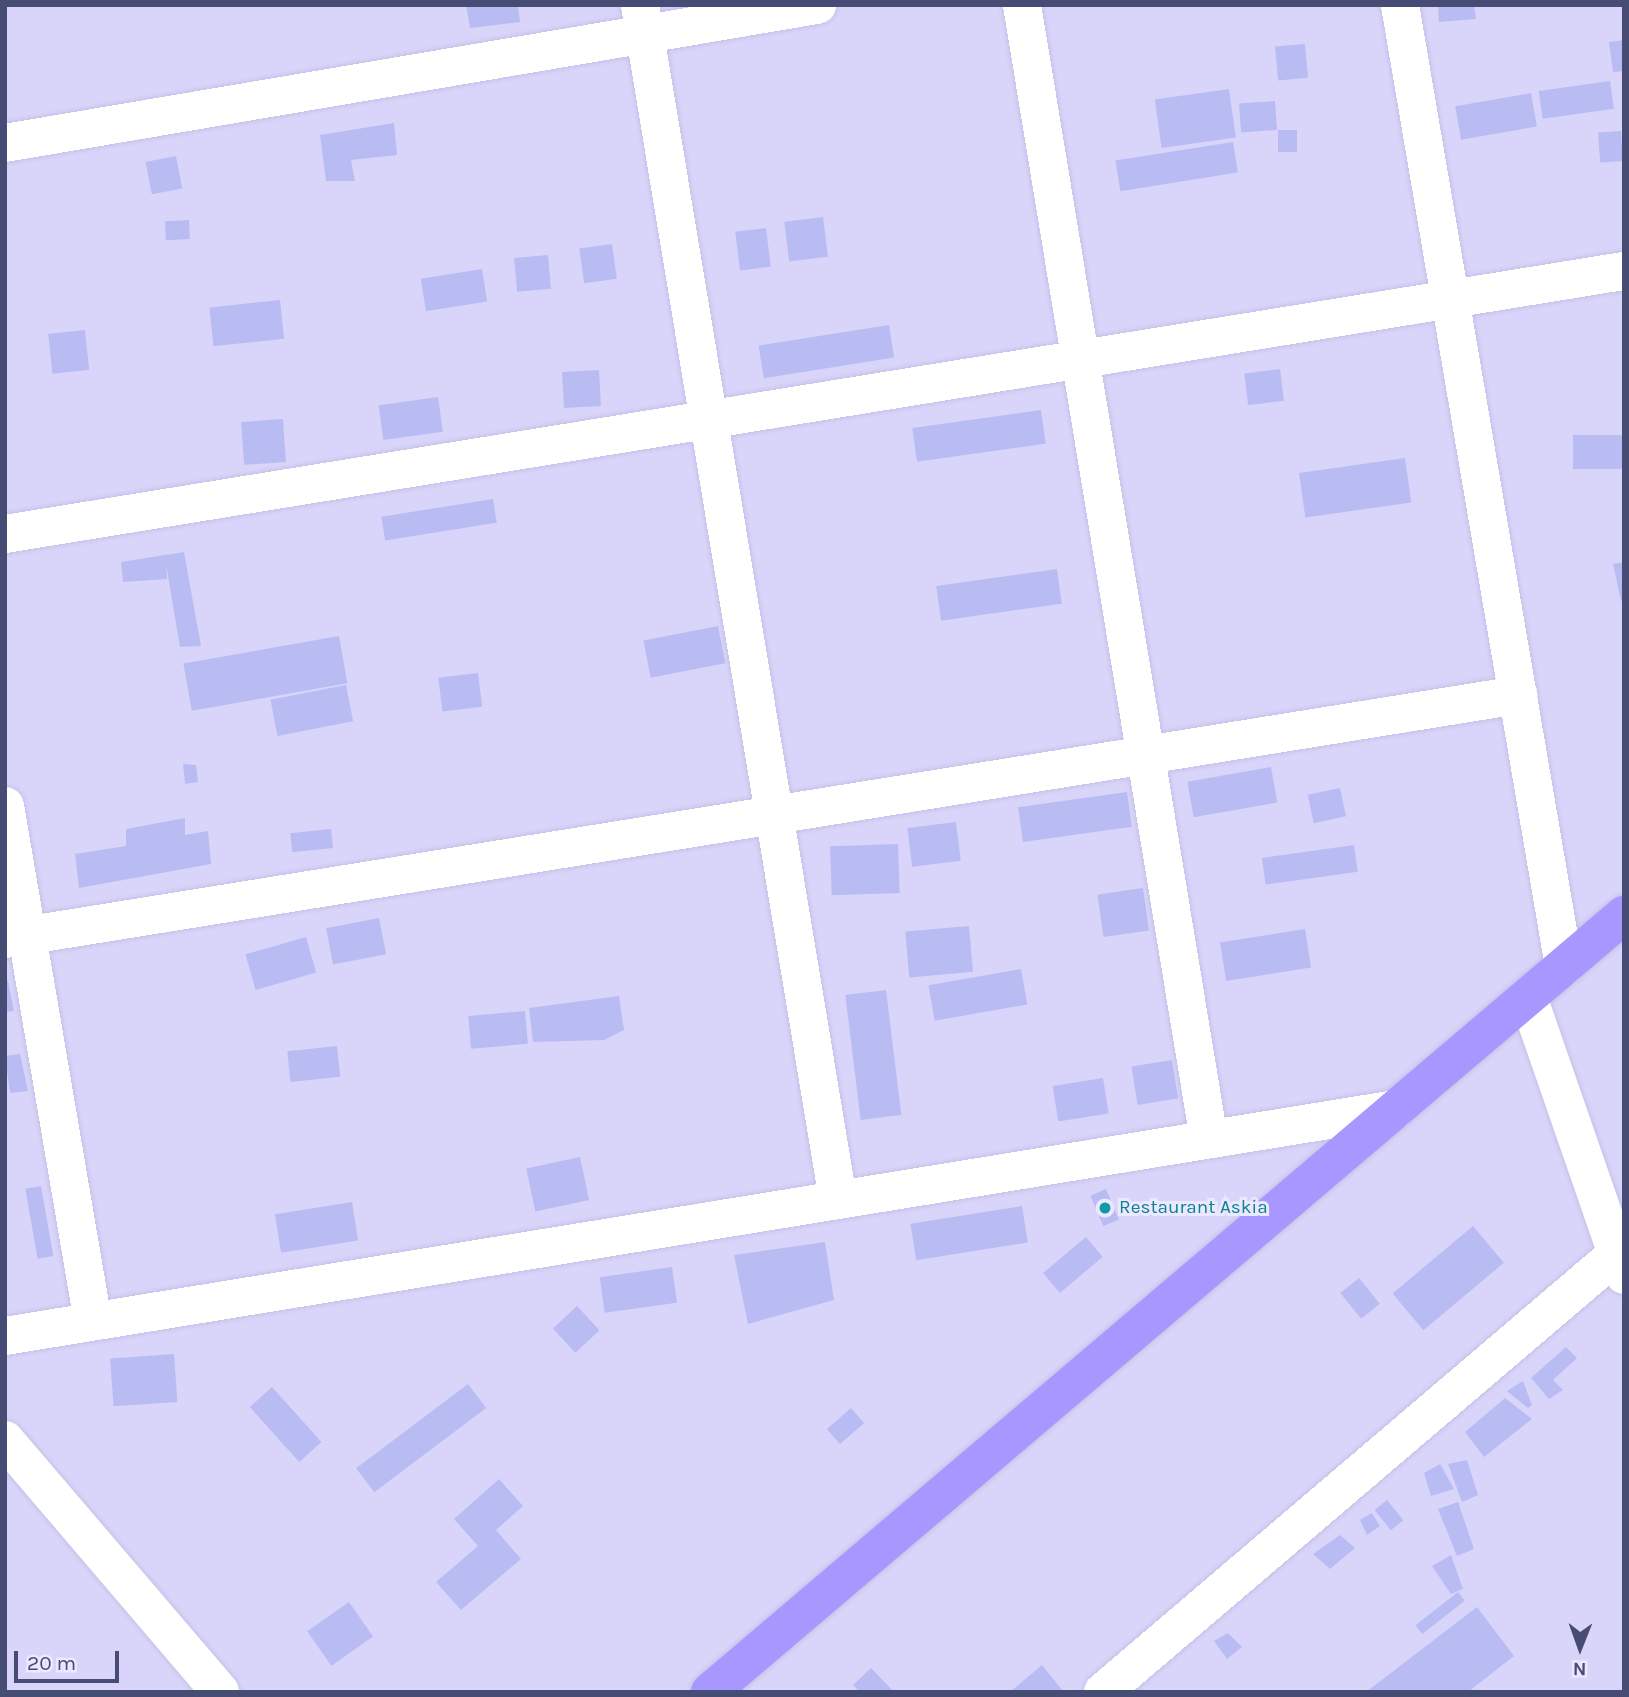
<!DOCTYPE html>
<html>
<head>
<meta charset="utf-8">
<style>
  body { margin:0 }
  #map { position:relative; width:1629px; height:1697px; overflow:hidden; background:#e5e1fd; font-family:Karla,sans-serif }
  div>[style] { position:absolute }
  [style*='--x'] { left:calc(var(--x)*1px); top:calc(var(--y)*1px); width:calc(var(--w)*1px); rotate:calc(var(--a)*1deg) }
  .residential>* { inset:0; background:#d9d5fa; transform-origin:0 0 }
  .building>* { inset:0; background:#b8bcf3; transform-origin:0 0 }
  .roads { filter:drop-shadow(0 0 2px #c3c2e6) drop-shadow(0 0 2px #c3c2e6) }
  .minor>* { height:38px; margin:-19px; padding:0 19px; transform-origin:19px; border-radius:19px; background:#fff }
  .tertiary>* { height:38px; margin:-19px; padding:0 19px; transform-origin:19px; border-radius:19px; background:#fff }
  .primary>* { height:38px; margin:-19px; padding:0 19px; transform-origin:19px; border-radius:19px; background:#a897fe }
  .dots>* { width:19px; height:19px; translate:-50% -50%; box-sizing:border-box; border:4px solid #ebe8ff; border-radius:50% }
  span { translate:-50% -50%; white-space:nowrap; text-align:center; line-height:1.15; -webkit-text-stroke:6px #ebe8ff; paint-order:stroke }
  .culture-label { font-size:19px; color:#0d838f }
  .left { translate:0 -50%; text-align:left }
  .frame { position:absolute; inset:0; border:7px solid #474c75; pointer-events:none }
  .north { position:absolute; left:1545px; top:1613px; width:70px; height:70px; -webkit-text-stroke:5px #ebe8ff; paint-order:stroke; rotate:181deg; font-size:19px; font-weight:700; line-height:28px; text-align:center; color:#474c75 }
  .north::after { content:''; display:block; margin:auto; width:24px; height:32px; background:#474c75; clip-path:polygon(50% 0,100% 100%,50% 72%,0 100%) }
  .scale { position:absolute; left:14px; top:1651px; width:105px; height:32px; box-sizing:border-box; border:4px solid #474c75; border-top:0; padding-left:9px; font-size:21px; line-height:24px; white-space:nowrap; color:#474c75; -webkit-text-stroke:5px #ebe8ff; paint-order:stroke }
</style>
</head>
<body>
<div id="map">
  <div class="residential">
    <div style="left:5px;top:5px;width:1619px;height:1687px"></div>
  </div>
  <div class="building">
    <div style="clip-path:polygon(466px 5px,518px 5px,520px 22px,470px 28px)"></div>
    <div style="clip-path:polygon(1438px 5px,1474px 5px,1476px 19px,1439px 22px)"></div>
    <div style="clip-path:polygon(1624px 40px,1624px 71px,1613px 72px,1609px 42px)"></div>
    <div style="left:1305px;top:44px;width:34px;height:30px;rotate:85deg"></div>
    <div style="left:1610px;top:81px;width:28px;height:72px;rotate:82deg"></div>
    <div style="left:1229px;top:89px;width:49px;height:75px;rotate:82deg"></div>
    <div style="left:1531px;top:93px;width:34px;height:77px;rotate:80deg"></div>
    <div style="left:1275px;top:101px;width:29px;height:36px;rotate:86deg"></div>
    <div style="clip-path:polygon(394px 123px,397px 155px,351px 160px,355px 181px,326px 181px,320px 135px)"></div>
    <div style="left:1278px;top:130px;width:19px;height:22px"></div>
    <div style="left:1621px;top:131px;width:30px;height:23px;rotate:86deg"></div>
    <div style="left:1233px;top:142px;width:31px;height:119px;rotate:81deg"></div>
    <div style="left:176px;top:156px;width:33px;height:31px;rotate:79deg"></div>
    <div style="left:823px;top:217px;width:40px;height:39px;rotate:83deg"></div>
    <div style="left:189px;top:220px;width:19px;height:24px;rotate:87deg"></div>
    <div style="left:766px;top:228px;width:39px;height:31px;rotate:83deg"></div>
    <div style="left:612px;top:244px;width:35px;height:33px;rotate:82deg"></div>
    <div style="left:548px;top:255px;width:34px;height:34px;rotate:85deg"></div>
    <div style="left:482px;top:269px;width:33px;height:62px;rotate:81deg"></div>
    <div style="left:280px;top:300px;width:39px;height:71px;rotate:84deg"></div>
    <div style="left:889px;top:325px;width:33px;height:132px;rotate:81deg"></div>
    <div style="left:85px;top:330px;width:40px;height:37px;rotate:84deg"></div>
    <div style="left:1280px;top:369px;width:32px;height:36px;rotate:83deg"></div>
    <div style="left:599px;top:370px;width:36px;height:37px;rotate:87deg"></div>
    <div style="left:438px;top:397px;width:35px;height:60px;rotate:82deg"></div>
    <div style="left:1041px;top:410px;width:34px;height:130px;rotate:82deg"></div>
    <div style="left:283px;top:419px;width:43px;height:42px;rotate:86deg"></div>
    <div style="left:1624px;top:435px;width:34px;height:51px;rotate:90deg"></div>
    <div style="left:1405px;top:458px;width:45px;height:107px;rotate:82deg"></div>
    <div style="left:493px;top:499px;width:24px;height:113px;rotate:81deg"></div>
    <div style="clip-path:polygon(184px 552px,201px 646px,180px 647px,166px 564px,167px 579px,123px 582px,121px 562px)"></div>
    <div style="clip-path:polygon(1624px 562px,1624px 600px,1621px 601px,1613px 564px)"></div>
    <div style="left:1057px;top:569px;width:35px;height:122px;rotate:82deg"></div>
    <div style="left:718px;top:626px;width:38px;height:76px;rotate:79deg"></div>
    <div style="left:339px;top:636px;width:48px;height:158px;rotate:80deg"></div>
    <div style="left:478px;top:673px;width:34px;height:40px;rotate:83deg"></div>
    <div style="left:346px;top:685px;width:37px;height:77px;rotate:79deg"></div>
    <div style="clip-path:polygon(183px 764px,196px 765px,198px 782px,185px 784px)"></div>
    <div style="left:1271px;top:767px;width:36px;height:85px;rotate:80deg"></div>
    <div style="left:1340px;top:788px;width:29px;height:33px;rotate:78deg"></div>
    <div style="left:1127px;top:792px;width:35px;height:110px;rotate:82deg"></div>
    <div style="clip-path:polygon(185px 818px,185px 835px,208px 831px,211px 864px,79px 888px,75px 854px,126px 846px,126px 829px)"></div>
    <div style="left:956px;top:822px;width:39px;height:49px;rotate:83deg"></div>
    <div style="left:331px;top:829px;width:19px;height:41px;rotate:84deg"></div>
    <div style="left:898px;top:844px;width:49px;height:68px;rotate:88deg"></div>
    <div style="left:1354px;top:845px;width:27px;height:93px;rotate:82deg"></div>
    <div style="left:1143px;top:888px;width:43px;height:46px;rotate:82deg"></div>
    <div style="left:379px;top:918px;width:37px;height:54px;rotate:79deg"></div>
    <div style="left:969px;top:926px;width:46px;height:64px;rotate:85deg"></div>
    <div style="left:1305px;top:929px;width:39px;height:86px;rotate:81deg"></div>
    <div style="left:306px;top:937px;width:37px;height:63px;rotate:74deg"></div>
    <div style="left:1021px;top:969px;width:36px;height:94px;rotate:80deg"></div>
    <div style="clip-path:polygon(5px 981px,8px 981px,14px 1011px,5px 1012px)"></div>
    <div style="left:886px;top:990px;width:126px;height:41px;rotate:83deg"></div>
    <div style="clip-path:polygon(619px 996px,624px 1030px,604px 1040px,533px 1042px,529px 1008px)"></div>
    <div style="left:525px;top:1011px;width:33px;height:57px;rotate:85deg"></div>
    <div style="left:337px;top:1046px;width:31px;height:50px;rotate:84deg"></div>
    <div style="clip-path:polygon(20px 1054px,28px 1091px,10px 1093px,5px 1056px)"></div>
    <div style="left:1172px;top:1060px;width:39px;height:41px;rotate:81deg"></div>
    <div style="left:1103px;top:1078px;width:36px;height:51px;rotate:81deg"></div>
    <div style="left:580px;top:1157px;width:44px;height:55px;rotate:78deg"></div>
    <div style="left:41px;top:1186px;width:71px;height:16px;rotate:80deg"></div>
    <div style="left:1106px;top:1189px;width:33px;height:17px;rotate:67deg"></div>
    <div style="left:352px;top:1202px;width:39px;height:78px;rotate:81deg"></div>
    <div style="left:1022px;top:1206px;width:37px;height:113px;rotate:81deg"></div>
    <div style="left:1473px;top:1226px;width:48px;height:105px;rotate:50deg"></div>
    <div style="left:1086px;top:1237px;width:26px;height:56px;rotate:50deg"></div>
    <div style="clip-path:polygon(825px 1242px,834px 1300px,748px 1324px,734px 1255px)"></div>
    <div style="left:672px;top:1267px;width:36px;height:73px;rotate:82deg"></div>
    <div style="left:1359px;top:1278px;width:33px;height:24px;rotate:51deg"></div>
    <div style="left:577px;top:1306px;width:33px;height:33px;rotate:47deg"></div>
    <div style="clip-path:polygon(1566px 1347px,1577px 1358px,1553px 1380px,1563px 1390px,1549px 1399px,1531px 1378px)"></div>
    <div style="left:174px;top:1354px;width:48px;height:64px;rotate:86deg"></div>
    <div style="clip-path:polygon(1523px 1381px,1532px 1405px,1528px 1408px,1507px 1391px)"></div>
    <div style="left:468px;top:1384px;width:30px;height:140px;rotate:53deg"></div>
    <div style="left:272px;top:1387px;width:74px;height:30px;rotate:48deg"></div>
    <div style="clip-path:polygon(1505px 1398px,1532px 1419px,1484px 1457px,1465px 1432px)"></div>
    <div style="left:851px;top:1408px;width:20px;height:32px;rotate:49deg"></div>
    <div style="clip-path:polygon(1467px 1460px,1478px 1495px,1462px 1502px,1448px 1464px)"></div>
    <div style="clip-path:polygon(1440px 1464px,1454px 1489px,1431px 1496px,1424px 1473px)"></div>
    <div style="clip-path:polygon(499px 1479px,523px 1506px,496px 1530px,521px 1559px,461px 1610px,436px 1582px,478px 1546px,454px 1519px)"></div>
    <div style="left:1387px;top:1500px;width:26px;height:16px;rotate:51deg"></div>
    <div style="clip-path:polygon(1458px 1502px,1474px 1549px,1457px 1556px,1438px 1509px)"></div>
    <div style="clip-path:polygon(1372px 1513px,1380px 1526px,1367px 1535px,1360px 1520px)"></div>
    <div style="clip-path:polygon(1340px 1535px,1355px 1548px,1330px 1569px,1313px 1554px)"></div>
    <div style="clip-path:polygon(1451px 1555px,1463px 1589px,1451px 1594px,1432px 1566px)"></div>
    <div style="left:1458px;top:1592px;width:11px;height:54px;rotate:52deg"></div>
    <div style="left:349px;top:1602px;width:42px;height:51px;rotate:55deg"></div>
    <div style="clip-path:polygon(1477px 1607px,1514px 1656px,1468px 1692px,1366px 1692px)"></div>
    <div style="clip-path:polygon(1228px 1633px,1242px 1647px,1227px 1659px,1214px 1641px)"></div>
    <div style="clip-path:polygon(1042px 1665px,1063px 1691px,1010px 1692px)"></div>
    <div style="clip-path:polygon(871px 1668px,894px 1692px,860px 1692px,853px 1685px)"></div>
  </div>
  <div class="roads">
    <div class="minor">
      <div style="--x:640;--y:5;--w:1211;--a:80.59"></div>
      <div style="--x:1022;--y:5;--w:1149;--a:80.64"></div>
      <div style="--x:1400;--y:5;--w:975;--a:80.32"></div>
      <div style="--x:5;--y:143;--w:824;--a:-9.65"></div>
      <div style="--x:5;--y:534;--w:1640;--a:-9.23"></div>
      <div style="--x:5;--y:806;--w:523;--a:80.32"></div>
      <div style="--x:5;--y:939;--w:1533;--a:-9.16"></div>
      <div style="--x:5;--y:1336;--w:1409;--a:-9.27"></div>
      <div style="--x:5;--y:1440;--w:331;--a:49.5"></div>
      <div style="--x:1103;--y:1692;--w:685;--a:-40.44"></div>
    </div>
    <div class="tertiary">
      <div style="--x:1528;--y:997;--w:294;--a:70.9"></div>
    </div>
    <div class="primary">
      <div style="--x:710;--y:1692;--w:1200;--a:-40.37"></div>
    </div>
  </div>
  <div class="dots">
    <div style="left:1105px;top:1208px;background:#0f9aa8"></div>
  </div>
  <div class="culture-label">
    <span class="left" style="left:1119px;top:1208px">Restaurant Askia</span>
  </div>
  <div class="frame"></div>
  <div class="north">N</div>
  <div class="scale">20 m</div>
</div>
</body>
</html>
